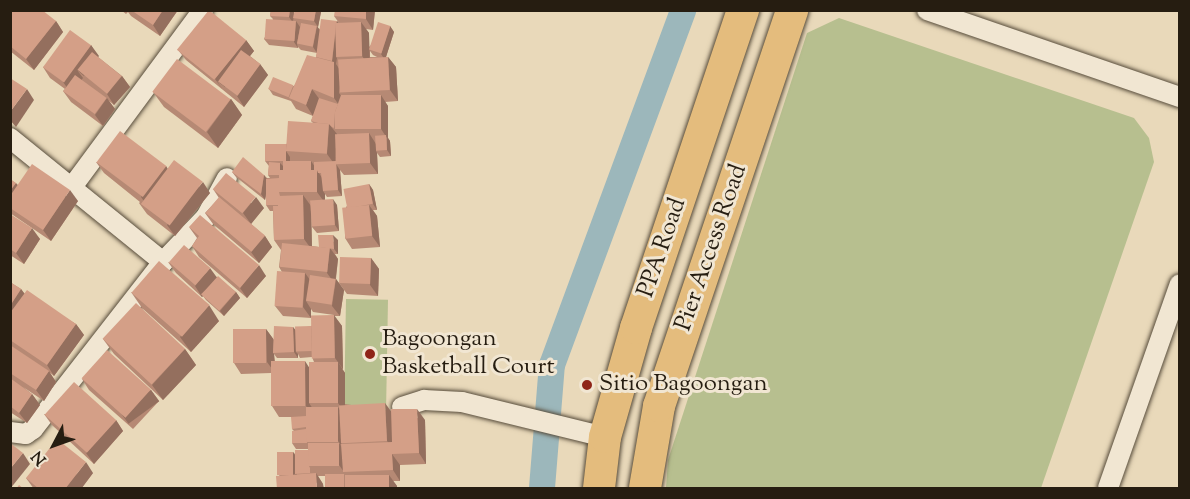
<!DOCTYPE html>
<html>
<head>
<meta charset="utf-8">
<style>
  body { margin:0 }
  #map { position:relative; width:1190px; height:499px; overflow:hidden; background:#e9d9ba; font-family:"Sorts Mill Goudy",serif }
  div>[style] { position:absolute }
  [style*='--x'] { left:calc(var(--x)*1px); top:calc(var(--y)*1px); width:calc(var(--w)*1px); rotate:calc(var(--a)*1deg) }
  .green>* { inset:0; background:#b7bf8f; transform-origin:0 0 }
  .canal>* { height:26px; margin:-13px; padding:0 13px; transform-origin:13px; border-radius:13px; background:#9cb7bb }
  .roads { filter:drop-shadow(0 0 2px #574c3b) drop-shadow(0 0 2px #574c3b) }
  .minor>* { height:20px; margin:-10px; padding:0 10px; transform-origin:10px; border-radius:10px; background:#f1e6d2 }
  .trunk>* { height:32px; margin:-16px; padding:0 16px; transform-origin:16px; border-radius:16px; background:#e4bc7d }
  .wall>* { inset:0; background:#b68974 }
  .shaded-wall>* { inset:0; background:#946f5e; transform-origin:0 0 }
  .building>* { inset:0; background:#d49f87; transform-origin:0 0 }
  .dots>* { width:16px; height:16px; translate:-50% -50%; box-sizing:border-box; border:3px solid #f1e6d2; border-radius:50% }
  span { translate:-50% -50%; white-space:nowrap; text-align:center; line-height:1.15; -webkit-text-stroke:6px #f1e6d2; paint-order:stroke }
  .street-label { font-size:24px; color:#261d11 }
  .poi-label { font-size:24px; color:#261d11 }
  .left { translate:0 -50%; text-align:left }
  .frame { position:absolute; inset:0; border:12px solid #261d11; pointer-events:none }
  .north { position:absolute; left:24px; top:415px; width:60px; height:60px; -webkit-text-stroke:4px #f1e6d2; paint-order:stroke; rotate:229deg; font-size:16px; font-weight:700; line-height:24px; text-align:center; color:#261d11 }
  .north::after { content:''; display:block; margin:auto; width:21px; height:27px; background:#261d11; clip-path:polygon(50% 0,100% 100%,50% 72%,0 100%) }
</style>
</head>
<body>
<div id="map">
  <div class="green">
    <div style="clip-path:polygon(839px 18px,1134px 118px,1149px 138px,1154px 162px,1041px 488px,666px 488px,668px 460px,807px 33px)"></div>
    <div style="left:346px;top:299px;width:42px;height:113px;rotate:1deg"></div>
  </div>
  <div class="canal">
    <div style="--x:542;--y:488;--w:123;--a:-85.4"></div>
    <div style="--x:552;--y:365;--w:378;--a:-69.7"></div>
  </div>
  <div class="roads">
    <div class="minor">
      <div style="--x:927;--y:10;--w:268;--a:19"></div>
      <div style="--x:10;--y:138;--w:197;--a:39"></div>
      <div style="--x:72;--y:187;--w:220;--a:-53.5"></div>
      <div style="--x:402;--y:407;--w:23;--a:-18"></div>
      <div style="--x:424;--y:400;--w:38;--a:3"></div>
      <div style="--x:462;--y:402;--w:147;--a:13.8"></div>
      <div style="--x:10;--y:432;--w:16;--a:7"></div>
      <div style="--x:26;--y:434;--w:9;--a:-36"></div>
      <div style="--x:33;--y:429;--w:212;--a:-52.1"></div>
      <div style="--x:163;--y:262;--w:62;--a:-46.3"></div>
      <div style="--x:206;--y:217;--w:44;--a:-61.7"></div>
      <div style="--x:1108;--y:488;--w:216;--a:-70.6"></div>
    </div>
    <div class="trunk">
      <div style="--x:599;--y:488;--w:51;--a:-83.3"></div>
      <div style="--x:605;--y:437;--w:113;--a:-74.1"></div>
      <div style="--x:636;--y:328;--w:336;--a:-71.4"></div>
      <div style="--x:645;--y:488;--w:83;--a:-80.3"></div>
      <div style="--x:659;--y:406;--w:418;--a:-71.4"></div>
    </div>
  </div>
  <div class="wall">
    <div style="clip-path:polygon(10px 10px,56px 21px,63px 32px,34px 70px,10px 51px)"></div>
    <div style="clip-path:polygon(121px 10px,178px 10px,160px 36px,131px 16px,128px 12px,126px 14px)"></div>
    <div style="clip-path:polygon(evenodd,271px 10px,294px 10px,294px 17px,295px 10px,320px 10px,321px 12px,318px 27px,317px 26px,319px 29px,337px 21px,339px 23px,334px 16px,375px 10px,373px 30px,366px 29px,369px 33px,369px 47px,390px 26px,394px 32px,386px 57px,388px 57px,396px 67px,398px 101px,385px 102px,388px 106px,388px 138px,390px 141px,391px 156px,380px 157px,377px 153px,378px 174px,344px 175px,340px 170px,342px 196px,327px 197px,325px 194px,325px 200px,337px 205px,339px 231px,317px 233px,312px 227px,311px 207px,312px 246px,319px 247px,338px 240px,338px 254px,335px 254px,338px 259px,336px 279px,344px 290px,340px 316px,334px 316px,342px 326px,343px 369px,342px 369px,345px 373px,345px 404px,391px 411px,425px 420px,426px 464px,400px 465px,400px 481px,393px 481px,397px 486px,397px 489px,326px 489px,325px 476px,318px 476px,323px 484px,279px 476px,293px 452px,295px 454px,308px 450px,308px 449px,296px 449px,292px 443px,294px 431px,292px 429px,292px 417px,279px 417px,272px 406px,271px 373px,241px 374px,234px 363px,266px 329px,274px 340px,293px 327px,295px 330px,311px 326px,334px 315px,313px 312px,311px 309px,311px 318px,283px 316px,275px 306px,282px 272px,279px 267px,281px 250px,274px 240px,273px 211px,270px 211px,266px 205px,266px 196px,265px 200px,236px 177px,232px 172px,264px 175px,267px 178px,270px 178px,268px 175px,269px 166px,265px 161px,313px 123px,311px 121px,313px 116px,296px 109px,291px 101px,273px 95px,269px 89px,294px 86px,316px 57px,317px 53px,301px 50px,298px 47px,298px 48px,269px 45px,264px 39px,273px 19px,270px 16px,271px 10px,370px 51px,373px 55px,377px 57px,370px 57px,370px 51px,271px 10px,274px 354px,277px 358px,298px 358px,298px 354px,300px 358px,312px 357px,314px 362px,309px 368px,275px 361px,274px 354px)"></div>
    <div style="clip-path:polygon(246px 40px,254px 51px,250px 56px,260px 64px,268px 75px,244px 107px,186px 60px,178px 50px)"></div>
    <div style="clip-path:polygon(91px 45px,98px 57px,122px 76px,130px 87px,114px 105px,108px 100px,115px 109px,103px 126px,71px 102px,63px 91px,65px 89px,50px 78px,43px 67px)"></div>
    <div style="clip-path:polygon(153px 92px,231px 99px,242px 115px,218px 148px,164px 107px)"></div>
    <div style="clip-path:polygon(96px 162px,166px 166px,167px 169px,210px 193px,175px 236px,147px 214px,139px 203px,140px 202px,104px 173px)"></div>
    <div style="clip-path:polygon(10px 179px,18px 185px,78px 201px,51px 241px,10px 213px)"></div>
    <div style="clip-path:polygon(369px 184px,373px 190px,377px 210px,373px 210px,377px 216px,380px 247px,352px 249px,345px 238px,346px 207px)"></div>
    <div style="clip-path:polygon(213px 189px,264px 208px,251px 224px,265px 236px,272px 247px,259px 263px,213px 224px,205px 213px,219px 198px)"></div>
    <div style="clip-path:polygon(10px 214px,40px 239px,24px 264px,10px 255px)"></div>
    <div style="clip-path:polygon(189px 227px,266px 276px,247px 298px,199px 257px,192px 246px,197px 238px)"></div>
    <div style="clip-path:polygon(371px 258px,379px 269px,378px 296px,347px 294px,339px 283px)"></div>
    <div style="clip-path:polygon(168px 262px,217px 277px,236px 292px,240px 298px,224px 316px,206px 300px,203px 296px,202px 297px,176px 273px)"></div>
    <div style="clip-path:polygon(10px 282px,21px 289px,24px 293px,76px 324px,84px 335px,54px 376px,49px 372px,56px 382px,44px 401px,23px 387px,32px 394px,40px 405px,27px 423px,10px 412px)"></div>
    <div style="clip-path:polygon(131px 292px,219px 321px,191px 352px,142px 308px)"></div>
    <div style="clip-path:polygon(103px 339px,185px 349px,196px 365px,163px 400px,114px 354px)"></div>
    <div style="clip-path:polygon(82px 379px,151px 390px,159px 401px,133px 429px,89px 390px)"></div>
    <div style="clip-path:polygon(44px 414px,116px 420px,123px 431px,94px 464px,52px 425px)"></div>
    <div style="clip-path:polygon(93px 473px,81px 489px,34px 489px,26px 478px)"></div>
  </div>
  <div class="shaded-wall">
    <div style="clip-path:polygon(163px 10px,178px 10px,160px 36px,153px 25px)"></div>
    <div style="clip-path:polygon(290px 10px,294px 10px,293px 23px,289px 17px)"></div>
    <div style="clip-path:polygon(316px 10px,320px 10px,321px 12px,318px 27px,314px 21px)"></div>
    <div style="clip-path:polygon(366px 10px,375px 10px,373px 30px,366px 19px)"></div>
    <div style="clip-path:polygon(56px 21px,63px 32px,34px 70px,26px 59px)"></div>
    <div style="clip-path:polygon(296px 21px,300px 27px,297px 44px,298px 48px,294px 42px)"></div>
    <div style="clip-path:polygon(337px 21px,341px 26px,336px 57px,337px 58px,336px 64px,342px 73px,339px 93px,342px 97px,341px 108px,334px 98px,332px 61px)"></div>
    <div style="clip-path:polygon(361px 22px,369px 33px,370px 67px,362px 56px)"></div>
    <div style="clip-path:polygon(317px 26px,321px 32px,317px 53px,313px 47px)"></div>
    <div style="clip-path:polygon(390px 26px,394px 32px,385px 60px,381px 54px)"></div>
    <div style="clip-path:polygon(246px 40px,254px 51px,225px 87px,217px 81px,223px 90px,215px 79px)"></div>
    <div style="clip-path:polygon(91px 45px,99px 56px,84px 76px,77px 70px,83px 78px,71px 93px,63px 82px)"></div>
    <div style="clip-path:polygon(388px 57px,396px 67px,398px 101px,390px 90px)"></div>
    <div style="clip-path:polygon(260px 64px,268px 75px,244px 107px,237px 96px)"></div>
    <div style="clip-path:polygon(122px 76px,130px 87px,114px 105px,107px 94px)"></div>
    <div style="clip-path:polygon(27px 89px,34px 100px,16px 127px,10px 120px,10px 112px)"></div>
    <div style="clip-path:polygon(312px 89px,320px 100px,313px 116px,306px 105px)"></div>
    <div style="clip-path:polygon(381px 95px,388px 106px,388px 138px,390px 141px,391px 156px,387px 150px,387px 138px,381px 129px)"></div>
    <div style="clip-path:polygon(107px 98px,115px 109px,103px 126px,95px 115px)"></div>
    <div style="clip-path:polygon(231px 99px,242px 115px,218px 148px,207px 132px)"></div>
    <div style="clip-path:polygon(329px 124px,337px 134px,335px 165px,327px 154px)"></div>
    <div style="clip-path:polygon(369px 133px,376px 144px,376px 151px,377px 153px,378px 174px,370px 163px)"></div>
    <div style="clip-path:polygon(286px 144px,286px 151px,290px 157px,290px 166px,286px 161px)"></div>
    <div style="clip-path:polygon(311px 161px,315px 167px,315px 179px,311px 173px)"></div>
    <div style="clip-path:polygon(280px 163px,285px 168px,280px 175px)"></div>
    <div style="clip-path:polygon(336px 164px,340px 170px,342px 196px,338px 190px)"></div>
    <div style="clip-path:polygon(166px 166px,173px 177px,149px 208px,141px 197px)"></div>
    <div style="clip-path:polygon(317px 170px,324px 181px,323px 191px,325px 194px,325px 203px,317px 192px)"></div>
    <div style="clip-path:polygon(264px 175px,268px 181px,265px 200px,261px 194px)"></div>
    <div style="clip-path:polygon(203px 182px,210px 193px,175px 236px,167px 225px)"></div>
    <div style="clip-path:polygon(16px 183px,24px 194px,10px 208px,10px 191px)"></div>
    <div style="clip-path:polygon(369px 184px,373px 190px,377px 210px,373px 204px)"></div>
    <div style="clip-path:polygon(70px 190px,78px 201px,51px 241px,43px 230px)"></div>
    <div style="clip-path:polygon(303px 195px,311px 206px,312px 250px,304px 239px)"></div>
    <div style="clip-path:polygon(256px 197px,264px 208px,251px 224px,243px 213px)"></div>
    <div style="clip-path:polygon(333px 199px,337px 205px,339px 231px,335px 225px)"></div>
    <div style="clip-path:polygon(369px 205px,377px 216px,380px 247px,372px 236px)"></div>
    <div style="clip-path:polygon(32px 228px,40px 239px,24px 264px,16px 253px)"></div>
    <div style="clip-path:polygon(333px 235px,338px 240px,338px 254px,334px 249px)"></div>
    <div style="clip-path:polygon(265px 236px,272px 247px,259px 263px,251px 252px)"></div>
    <div style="clip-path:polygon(330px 248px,338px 259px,335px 284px,327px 273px)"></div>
    <div style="clip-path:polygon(371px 258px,379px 269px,378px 296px,370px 285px)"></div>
    <div style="clip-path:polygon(259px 265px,266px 276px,247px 298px,240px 288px)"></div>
    <div style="clip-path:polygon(210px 268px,218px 279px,201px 294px,203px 296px,202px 297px,195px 286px)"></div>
    <div style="clip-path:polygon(305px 273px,313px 284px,306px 301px,311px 309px,311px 318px,303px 307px)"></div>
    <div style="clip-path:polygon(336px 279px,344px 290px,340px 316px,332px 306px)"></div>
    <div style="clip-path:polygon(21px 289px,29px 300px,10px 329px,10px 306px)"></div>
    <div style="clip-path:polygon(236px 292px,240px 298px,224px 316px,220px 311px)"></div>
    <div style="clip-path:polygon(209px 305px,219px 321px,191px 352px,180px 337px)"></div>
    <div style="clip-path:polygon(334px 315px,342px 326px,343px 369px,335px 358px)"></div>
    <div style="clip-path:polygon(76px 324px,84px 335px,54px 376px,47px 365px)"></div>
    <div style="clip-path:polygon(293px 327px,297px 332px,296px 352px,298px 354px,298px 358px,294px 352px)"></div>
    <div style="clip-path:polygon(266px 329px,274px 340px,273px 353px,274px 354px,275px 373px,267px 362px)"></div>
    <div style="clip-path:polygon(185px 349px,196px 365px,163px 400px,152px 385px)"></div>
    <div style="clip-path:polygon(305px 361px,312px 372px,309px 403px,313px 409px,313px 416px,306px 406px)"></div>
    <div style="clip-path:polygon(338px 362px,345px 373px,345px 414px,338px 403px)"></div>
    <div style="clip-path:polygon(49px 371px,56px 382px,44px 401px,36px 390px)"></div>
    <div style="left:151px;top:390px;width:14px;height:38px;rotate:54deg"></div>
    <div style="clip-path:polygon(32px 394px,40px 405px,27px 423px,19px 413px)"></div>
    <div style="clip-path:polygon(385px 403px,393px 414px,395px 452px,387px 441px)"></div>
    <div style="clip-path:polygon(338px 407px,345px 418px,341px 443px,346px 450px,346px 452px,338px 441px)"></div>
    <div style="clip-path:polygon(417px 409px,425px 420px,426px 464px,419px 453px)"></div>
    <div style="clip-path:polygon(116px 420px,123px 431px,94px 464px,86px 453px)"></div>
    <div style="clip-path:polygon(339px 443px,347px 454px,344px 472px,339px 465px)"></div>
    <div style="clip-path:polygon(293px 452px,297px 458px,297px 477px,293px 476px)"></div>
    <div style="clip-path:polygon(23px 453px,30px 464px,10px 489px,10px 469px)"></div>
    <div style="clip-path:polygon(392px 454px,400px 465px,400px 481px,393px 470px)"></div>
    <div style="clip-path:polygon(86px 462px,93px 473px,81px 489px,65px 489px)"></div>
    <div style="clip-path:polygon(316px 473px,323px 484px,324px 489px,317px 489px)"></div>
    <div style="clip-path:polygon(389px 475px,397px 486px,397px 489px,389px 489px)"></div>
  </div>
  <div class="building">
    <div style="clip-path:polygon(10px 10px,42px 10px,56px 21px,26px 59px,10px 46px)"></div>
    <div style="clip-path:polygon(131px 10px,163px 10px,153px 25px)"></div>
    <div style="left:209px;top:10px;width:48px;height:51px;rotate:39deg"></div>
    <div style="clip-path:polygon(271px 10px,290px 10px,289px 17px,270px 16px)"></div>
    <div style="clip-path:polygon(295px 10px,316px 10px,314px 21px,293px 18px)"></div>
    <div style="clip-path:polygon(335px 10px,366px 10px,366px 19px,334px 16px)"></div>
    <div style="left:266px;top:19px;width:30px;height:20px;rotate:4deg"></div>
    <div style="clip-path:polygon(321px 19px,337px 21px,336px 23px,335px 23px,335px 34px,332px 61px,316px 57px)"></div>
    <div style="left:361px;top:22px;width:34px;height:26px;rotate:88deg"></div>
    <div style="left:378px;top:22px;width:13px;height:29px;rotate:18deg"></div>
    <div style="left:301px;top:23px;width:16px;height:21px;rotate:11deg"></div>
    <div style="left:70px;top:30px;width:26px;height:46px;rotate:36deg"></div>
    <div style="left:241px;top:50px;width:24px;height:39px;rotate:36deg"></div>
    <div style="left:92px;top:52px;width:38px;height:23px;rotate:39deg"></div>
    <div style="clip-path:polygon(307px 55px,334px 62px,334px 98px,312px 89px,306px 105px,289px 98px)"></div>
    <div style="left:388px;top:57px;width:33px;height:50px;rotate:87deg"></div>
    <div style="left:177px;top:59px;width:67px;height:41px;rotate:37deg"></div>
    <div style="left:75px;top:75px;width:39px;height:20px;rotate:36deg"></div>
    <div style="left:273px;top:77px;width:22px;height:13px;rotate:22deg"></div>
    <div style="clip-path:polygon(10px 78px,27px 89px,10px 112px)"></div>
    <div style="clip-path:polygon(341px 95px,381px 95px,381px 129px,335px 129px,335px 112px)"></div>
    <div style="clip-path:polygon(319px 98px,338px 104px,335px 112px,334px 128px,332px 127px,329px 124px,318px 123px,311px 121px)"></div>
    <div style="left:288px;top:121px;width:41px;height:30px;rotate:4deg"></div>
    <div style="left:120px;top:131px;width:58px;height:39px;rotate:37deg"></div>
    <div style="left:369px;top:133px;width:30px;height:34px;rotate:88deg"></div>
    <div style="left:386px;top:135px;width:15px;height:11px;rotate:86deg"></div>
    <div style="left:265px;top:144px;width:21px;height:17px"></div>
    <div style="clip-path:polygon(243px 157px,264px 175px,261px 194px,232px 172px)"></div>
    <div style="left:174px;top:160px;width:36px;height:55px;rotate:37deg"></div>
    <div style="left:283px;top:161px;width:28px;height:9px"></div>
    <div style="clip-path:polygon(336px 161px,338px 190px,323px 191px,321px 173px,318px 173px,317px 170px,314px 170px,314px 162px)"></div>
    <div style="clip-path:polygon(269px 162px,280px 163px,280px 170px,279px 170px,279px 175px,268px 175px)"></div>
    <div style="clip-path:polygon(32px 164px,70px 190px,43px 230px,10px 208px,10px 196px)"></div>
    <div style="left:279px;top:170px;width:38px;height:22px"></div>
    <div style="left:226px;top:173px;width:38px;height:21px;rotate:39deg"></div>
    <div style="clip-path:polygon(279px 178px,279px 192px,280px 196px,278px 196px,278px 205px,266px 205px,266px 179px)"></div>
    <div style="clip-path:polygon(10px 179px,16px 183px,10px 191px)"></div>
    <div style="left:369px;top:184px;width:20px;height:26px;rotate:79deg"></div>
    <div style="clip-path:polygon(303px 195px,304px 239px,274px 240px,273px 206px,278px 206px,278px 196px)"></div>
    <div style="left:219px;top:197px;width:60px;height:21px;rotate:40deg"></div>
    <div style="left:333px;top:199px;width:26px;height:23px;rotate:86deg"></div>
    <div style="left:369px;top:205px;width:31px;height:27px;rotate:84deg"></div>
    <div style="clip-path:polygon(10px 214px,32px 228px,16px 253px,10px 249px)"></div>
    <div style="clip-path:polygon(200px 215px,259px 265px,240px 288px,192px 246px,199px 236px,189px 227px)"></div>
    <div style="clip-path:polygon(318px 235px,333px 235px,334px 249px,319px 247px)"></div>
    <div style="left:282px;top:243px;width:48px;height:24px;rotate:6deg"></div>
    <div style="left:184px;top:245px;width:35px;height:23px;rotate:41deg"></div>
    <div style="left:340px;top:257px;width:31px;height:26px;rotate:2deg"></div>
    <div style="left:159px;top:261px;width:67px;height:42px;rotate:41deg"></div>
    <div style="left:277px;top:271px;width:28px;height:35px;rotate:4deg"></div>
    <div style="left:310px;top:275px;width:26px;height:26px;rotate:9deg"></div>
    <div style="left:218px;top:276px;width:24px;height:25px;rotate:42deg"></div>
    <div style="clip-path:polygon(10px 282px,21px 289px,10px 306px)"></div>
    <div style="clip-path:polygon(27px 290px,76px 324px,47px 365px,10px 340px,10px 313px)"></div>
    <div style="left:136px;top:303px;width:67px;height:49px;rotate:43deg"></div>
    <div style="left:334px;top:315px;width:43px;height:23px;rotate:89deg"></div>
    <div style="clip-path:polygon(274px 326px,293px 327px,294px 352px,273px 353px)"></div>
    <div style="left:311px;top:326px;width:25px;height:16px;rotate:88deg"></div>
    <div style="left:233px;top:329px;width:33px;height:34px"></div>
    <div style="clip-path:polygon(10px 345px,49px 371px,36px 390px,10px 373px)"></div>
    <div style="left:107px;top:350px;width:59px;height:38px;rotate:42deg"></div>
    <div style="left:271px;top:361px;width:34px;height:45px"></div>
    <div style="left:309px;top:362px;width:29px;height:41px"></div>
    <div style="clip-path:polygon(10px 378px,32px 394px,19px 413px,10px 406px)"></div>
    <div style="left:74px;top:382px;width:57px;height:44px;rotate:42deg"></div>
    <div style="left:385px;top:403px;width:38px;height:46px;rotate:87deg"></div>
    <div style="left:306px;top:407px;width:32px;height:35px"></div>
    <div style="clip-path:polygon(391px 409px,417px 409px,419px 453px,392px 454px,393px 470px,343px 472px,341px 444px,392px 442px)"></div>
    <div style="clip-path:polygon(306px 416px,306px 427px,292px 429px,291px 417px)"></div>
    <div style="clip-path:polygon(306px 429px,307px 443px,292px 443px,292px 431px)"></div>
    <div style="clip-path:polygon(57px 439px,86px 462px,65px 489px,39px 489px,26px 478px)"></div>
    <div style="clip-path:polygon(10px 443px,23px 453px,10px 469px)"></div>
    <div style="left:308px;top:443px;width:31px;height:23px"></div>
    <div style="clip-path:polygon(295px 450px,308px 450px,309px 466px,310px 468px,310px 473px,295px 474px)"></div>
    <div style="left:293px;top:452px;width:23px;height:16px;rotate:90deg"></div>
    <div style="clip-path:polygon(316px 473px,317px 489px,277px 489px,276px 476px)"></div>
    <div style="left:344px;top:474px;width:15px;height:19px;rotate:90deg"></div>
    <div style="left:389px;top:475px;width:14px;height:44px;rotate:90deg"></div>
    <div style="clip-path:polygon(19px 485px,24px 489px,16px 489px)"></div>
  </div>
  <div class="dots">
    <div style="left:370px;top:354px;background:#8f2418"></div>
    <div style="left:587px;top:385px;background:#8f2418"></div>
  </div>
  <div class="street-label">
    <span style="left:663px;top:248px;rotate:-71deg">PPA Road</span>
    <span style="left:712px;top:248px;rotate:-71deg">Pier Access Road</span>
  </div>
  <div class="poi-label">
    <span class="left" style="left:382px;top:354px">Bagoongan<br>Basketball Court</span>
    <span class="left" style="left:599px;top:385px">Sitio Bagoongan</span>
  </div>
  <div class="frame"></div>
  <div class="north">N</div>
</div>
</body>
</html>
